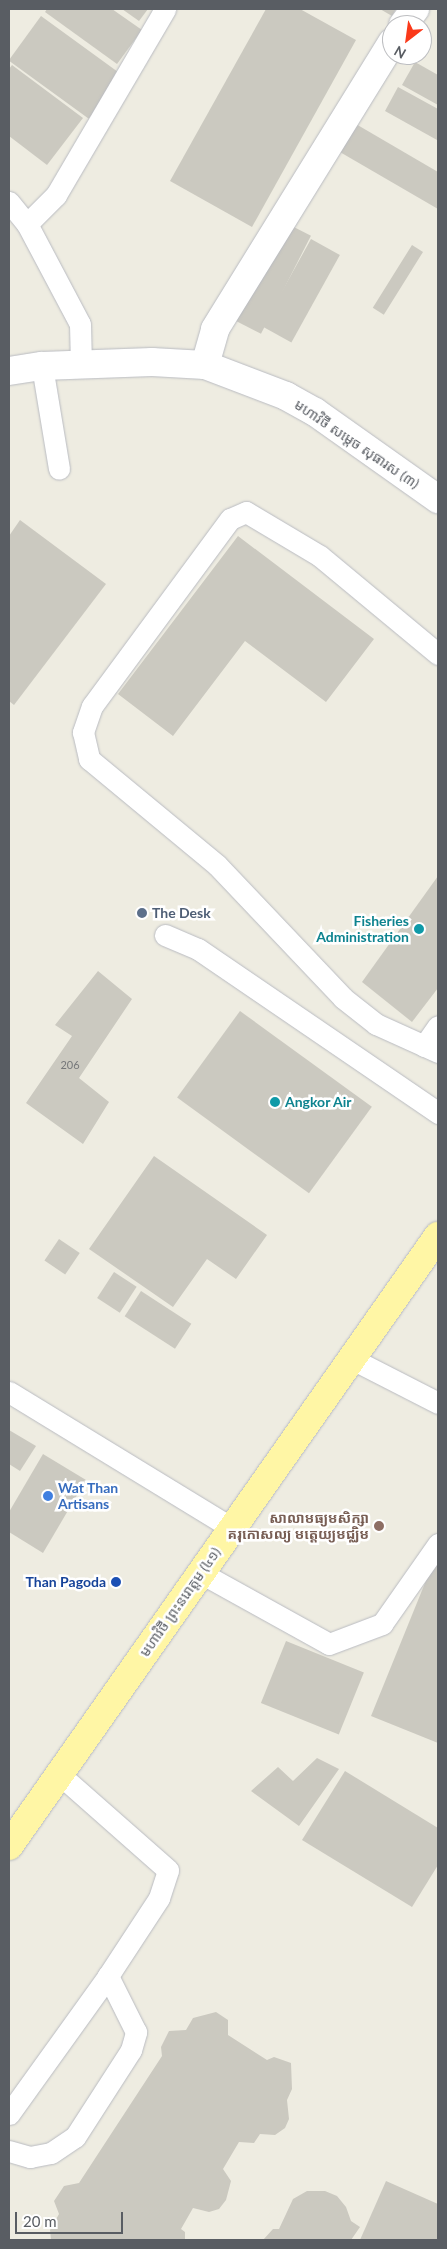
<!DOCTYPE html>
<html>
<head>
<meta charset="utf-8">
<style>
  body { margin:0 }
  #map { position:relative; width:447px; height:2249px; overflow:hidden; background:#eeece1; font-family:Lato,"Noto Sans Khmer",sans-serif }
  div>[style] { position:absolute }
  [style*='--x'] { left:calc(var(--x)*1px); top:calc(var(--y)*1px); width:calc(var(--w)*1px); rotate:calc(var(--a)*1deg) }
  .building>* { inset:0; background:#cbc9c0; transform-origin:0 0 }
  .roads { filter:drop-shadow(0 0 1px #b9bbc1) drop-shadow(0 0 1px #b9bbc1) }
  .service>* { height:21px; margin:-10.5px; padding:0 10.5px; transform-origin:10.5px; border-radius:10.5px; background:#fff }
  .minor>* { height:28px; margin:-14px; padding:0 14px; transform-origin:14px; border-radius:14px; background:#fff }
  .secondary>* { height:28px; margin:-14px; padding:0 14px; transform-origin:14px; border-radius:14px; background:#fff }
  .primary>* { height:28px; margin:-14px; padding:0 14px; transform-origin:14px; border-radius:14px; background:#fff6a5 }
  .dots>* { width:14px; height:14px; translate:-50% -50%; box-sizing:border-box; border:2px solid #fff; border-radius:50% }
  span { translate:-50% -50%; white-space:nowrap; text-align:center; line-height:1.15; -webkit-text-stroke:5px #fff; paint-order:stroke }
  .number-label { font-size:11px; color:#76787a }
  .number-label span { -webkit-text-stroke-width:0 }
  .street-label { font-size:14px; color:#595d63 }
  .service-label { font-size:14px; color:#4e5e75; font-weight:700 }
  .left { translate:0 -50%; text-align:left }
  .culture-label { font-size:14px; color:#0d838f; font-weight:700 }
  .right { translate:-100% -50%; text-align:right }
  .shop-label { font-size:14px; color:#366cbe; font-weight:700 }
  .education-label { font-size:14px; color:#785e54; font-weight:700 }
  .transit-label { font-size:14px; color:#164399; font-weight:700 }
  .frame { position:absolute; inset:0; border:10px solid #595d63; pointer-events:none }
  .north { position:absolute; left:382px; top:15px; width:50px; height:50px; box-sizing:border-box; background:#fff; border:1px solid #bdbec1; border-radius:50%; rotate:210deg; font-size:14px; font-weight:700; line-height:20px; text-align:center; color:#595d63 }
  .north::after { content:''; display:block; margin:auto; width:18px; height:22px; background:#fa391a; clip-path:polygon(50% 0,100% 100%,50% 72%,0 100%) }
  .scale { position:absolute; left:15px; top:2212px; width:108px; height:22px; box-sizing:border-box; border:2px solid #595d63; border-top:0; padding-left:6px; font-size:15px; line-height:18px; white-space:nowrap; color:#595d63; -webkit-text-stroke:4px #fff; paint-order:stroke }
</style>
</head>
<body>
<div id="map">
  <div class="building">
    <div style="clip-path:polygon(47px 9px,112px 9px,142px 30px,117px 64px,45px 12px)"></div>
    <div style="clip-path:polygon(122px 9px,148px 9px,139px 21px)"></div>
    <div style="clip-path:polygon(266px 9px,300px 9px,356px 40px,252px 227px,170px 181px)"></div>
    <div style="clip-path:polygon(380px 9px,396px 9px,392px 16px)"></div>
    <div style="left:41px;top:16px;width:99px;height:55px;rotate:36deg"></div>
    <div style="clip-path:polygon(415px 62px,438px 75px,438px 105px,402px 85px)"></div>
    <div style="clip-path:polygon(12px 65px,83px 118px,47px 165px,9px 136px,9px 69px)"></div>
    <div style="clip-path:polygon(398px 87px,438px 109px,437px 140px,385px 111px)"></div>
    <div style="clip-path:polygon(349px 120px,438px 172px,438px 209px,333px 148px)"></div>
    <div style="left:286px;top:223px;width:28px;height:110px;rotate:27deg"></div>
    <div style="left:311px;top:239px;width:33px;height:100px;rotate:29deg"></div>
    <div style="left:412px;top:245px;width:13px;height:74px;rotate:32deg"></div>
    <div style="clip-path:polygon(20px 520px,106px 584px,14px 705px,9px 701px,9px 536px)"></div>
    <div style="clip-path:polygon(238px 536px,374px 639px,326px 702px,245px 641px,173px 736px,118px 694px)"></div>
    <div style="clip-path:polygon(438px 876px,438px 988px,412px 1022px,362px 982px)"></div>
    <div style="clip-path:polygon(98px 971px,132px 999px,79px 1078px,109px 1102px,83px 1144px,26px 1103px,72px 1036px,55px 1025px)"></div>
    <div style="left:240px;top:1011px;width:163px;height:107px;rotate:36deg"></div>
    <div style="clip-path:polygon(154px 1156px,267px 1235px,236px 1279px,207px 1259px,173px 1307px,89px 1249px)"></div>
    <div style="left:59px;top:1239px;width:25px;height:26px;rotate:34deg"></div>
    <div style="left:114px;top:1272px;width:27px;height:31px;rotate:33deg"></div>
    <div style="left:141px;top:1291px;width:60px;height:30px;rotate:33deg"></div>
    <div style="clip-path:polygon(9px 1430px,36px 1446px,20px 1471px,9px 1464px)"></div>
    <div style="clip-path:polygon(43px 1454px,86px 1480px,43px 1553px,9px 1532px,9px 1512px)"></div>
    <div style="clip-path:polygon(438px 1551px,438px 1743px,371px 1716px)"></div>
    <div style="left:286px;top:1641px;width:84px;height:67px;rotate:22deg"></div>
    <div style="clip-path:polygon(317px 1758px,339px 1769px,299px 1826px,251px 1791px,278px 1767px,293px 1781px)"></div>
    <div style="clip-path:polygon(345px 1771px,438px 1828px,438px 1865px,412px 1907px,302px 1840px)"></div>
    <div style="clip-path:polygon(216px 2012px,228px 2020px,228px 2035px,267px 2060px,274px 2057px,291px 2063px,292px 2089px,287px 2100px,289px 2119px,285px 2128px,275px 2135px,260px 2134px,254px 2143px,239px 2142px,223px 2169px,231px 2181px,226px 2200px,219px 2209px,209px 2212px,193px 2208px,181px 2229px,185px 2232px,185px 2240px,51px 2240px,50px 2230px,59px 2214px,54px 2201px,64px 2186px,79px 2183px,162px 2056px,161px 2047px,169px 2031px,186px 2030px,193px 2018px)"></div>
    <div style="clip-path:polygon(386px 2181px,438px 2204px,438px 2240px,360px 2240px)"></div>
    <div style="clip-path:polygon(307px 2191px,325px 2191px,337px 2196px,346px 2207px,351px 2221px,360px 2227px,351px 2240px,263px 2240px,273px 2229px,279px 2229px,293px 2199px)"></div>
  </div>
  <div class="roads">
    <div class="service">
      <div style="--x:9;--y:202;--w:28;--a:51"></div>
      <div style="--x:27;--y:224;--w:113;--a:62.1"></div>
      <div style="--x:80;--y:324;--w:40;--a:88.6"></div>
      <div style="--x:27;--y:224;--w:41;--a:-45"></div>
      <div style="--x:56;--y:195;--w:216;--a:-59.6"></div>
      <div style="--x:42;--y:366;--w:104;--a:80.6"></div>
      <div style="--x:438;--y:654;--w:153;--a:-140.3"></div>
      <div style="--x:320;--y:556;--w:86;--a:-149.3"></div>
      <div style="--x:246;--y:512;--w:17;--a:156"></div>
      <div style="--x:230;--y:519;--w:232;--a:126.4"></div>
      <div style="--x:92;--y:706;--w:28;--a:109"></div>
      <div style="--x:83;--y:732;--w:28;--a:77"></div>
      <div style="--x:89;--y:759;--w:166;--a:39.6"></div>
      <div style="--x:217;--y:865;--w:183;--a:46.5"></div>
      <div style="--x:343;--y:998;--w:42;--a:38.2"></div>
      <div style="--x:376;--y:1024;--w:68;--a:24.3"></div>
      <div style="--x:165;--y:935;--w:36;--a:23"></div>
      <div style="--x:198;--y:949;--w:291;--a:34.3"></div>
      <div style="--x:424;--y:1046;--w:24;--a:-55"></div>
      <div style="--x:352;--y:1359;--w:97;--a:27.1"></div>
      <div style="--x:9;--y:1392;--w:261;--a:31.4"></div>
      <div style="--x:201;--y:1573;--w:146;--a:29"></div>
      <div style="--x:329;--y:1644;--w:57;--a:-20.7"></div>
      <div style="--x:382;--y:1624;--w:98;--a:-55"></div>
      <div style="--x:9;--y:2114;--w:170;--a:-54.3"></div>
      <div style="--x:108;--y:1976;--w:93;--a:-56.8"></div>
      <div style="--x:159;--y:1898;--w:29;--a:-72"></div>
      <div style="--x:168;--y:1870;--w:145;--a:-138.6"></div>
      <div style="--x:9;--y:2151;--w:22;--a:16"></div>
      <div style="--x:30;--y:2157;--w:21;--a:-11"></div>
      <div style="--x:51;--y:2153;--w:29;--a:-34"></div>
      <div style="--x:75;--y:2137;--w:103;--a:-57.2"></div>
      <div style="--x:131;--y:2050;--w:19;--a:-74"></div>
      <div style="--x:136;--y:2032;--w:63;--a:-116.6"></div>
    </div>
    <div class="minor">
      <div style="--x:403;--y:25;--w:20;--a:-53"></div>
      <div style="--x:205;--y:365;--w:37;--a:-74"></div>
      <div style="--x:215;--y:329;--w:337;--a:-58.3"></div>
    </div>
    <div class="secondary">
      <div style="--x:9;--y:371;--w:33;--a:-9"></div>
      <div style="--x:42;--y:366;--w:110;--a:-2.1"></div>
      <div style="--x:152;--y:362;--w:53;--a:3.2"></div>
      <div style="--x:205;--y:365;--w:87;--a:20.9"></div>
      <div style="--x:286;--y:396;--w:33;--a:29"></div>
      <div style="--x:315;--y:412;--w:151;--a:35.3"></div>
    </div>
    <div class="primary">
      <div style="--x:9;--y:1846;--w:746;--a:-54.88"></div>
    </div>
  </div>
  <div class="dots">
    <div style="left:142px;top:913px;background:#5c6f8a"></div>
    <div style="left:419px;top:929px;background:#0f9aa8"></div>
    <div style="left:275px;top:1102px;background:#0f9aa8"></div>
    <div style="left:48px;top:1496px;background:#3f7fe0"></div>
    <div style="left:379px;top:1526px;background:#8d6e63"></div>
    <div style="left:116px;top:1582px;background:#1a4fb4"></div>
  </div>
  <div class="number-label">
    <span style="left:70px;top:1065px">206</span>
  </div>
  <div class="street-label">
    <span style="left:357px;top:444px;rotate:34deg">មហាវិថី សម្តេច សុធារស (៣)</span>
    <span style="left:180px;top:1602px;rotate:-55deg">មហាវិថី ព្រះនរោត្តម (៤១)</span>
  </div>
  <div class="service-label">
    <span class="left" style="left:152px;top:913px">The Desk</span>
  </div>
  <div class="culture-label">
    <span class="right" style="left:409px;top:929px">Fisheries<br>Administration</span>
    <span class="left" style="left:285px;top:1102px">Angkor Air</span>
  </div>
  <div class="shop-label">
    <span class="left" style="left:58px;top:1496px">Wat Than<br>Artisans</span>
  </div>
  <div class="education-label">
    <span class="right" style="left:369px;top:1526px">សាលាមធ្យមសិក្សា<br>គរុកោសល្យ មត្តេយ្យមជ្ឈិម</span>
  </div>
  <div class="transit-label">
    <span class="right" style="left:106px;top:1582px">Than Pagoda</span>
  </div>
  <div class="frame"></div>
  <div class="north">N</div>
  <div class="scale">20 m</div>
</div>
</body>
</html>
